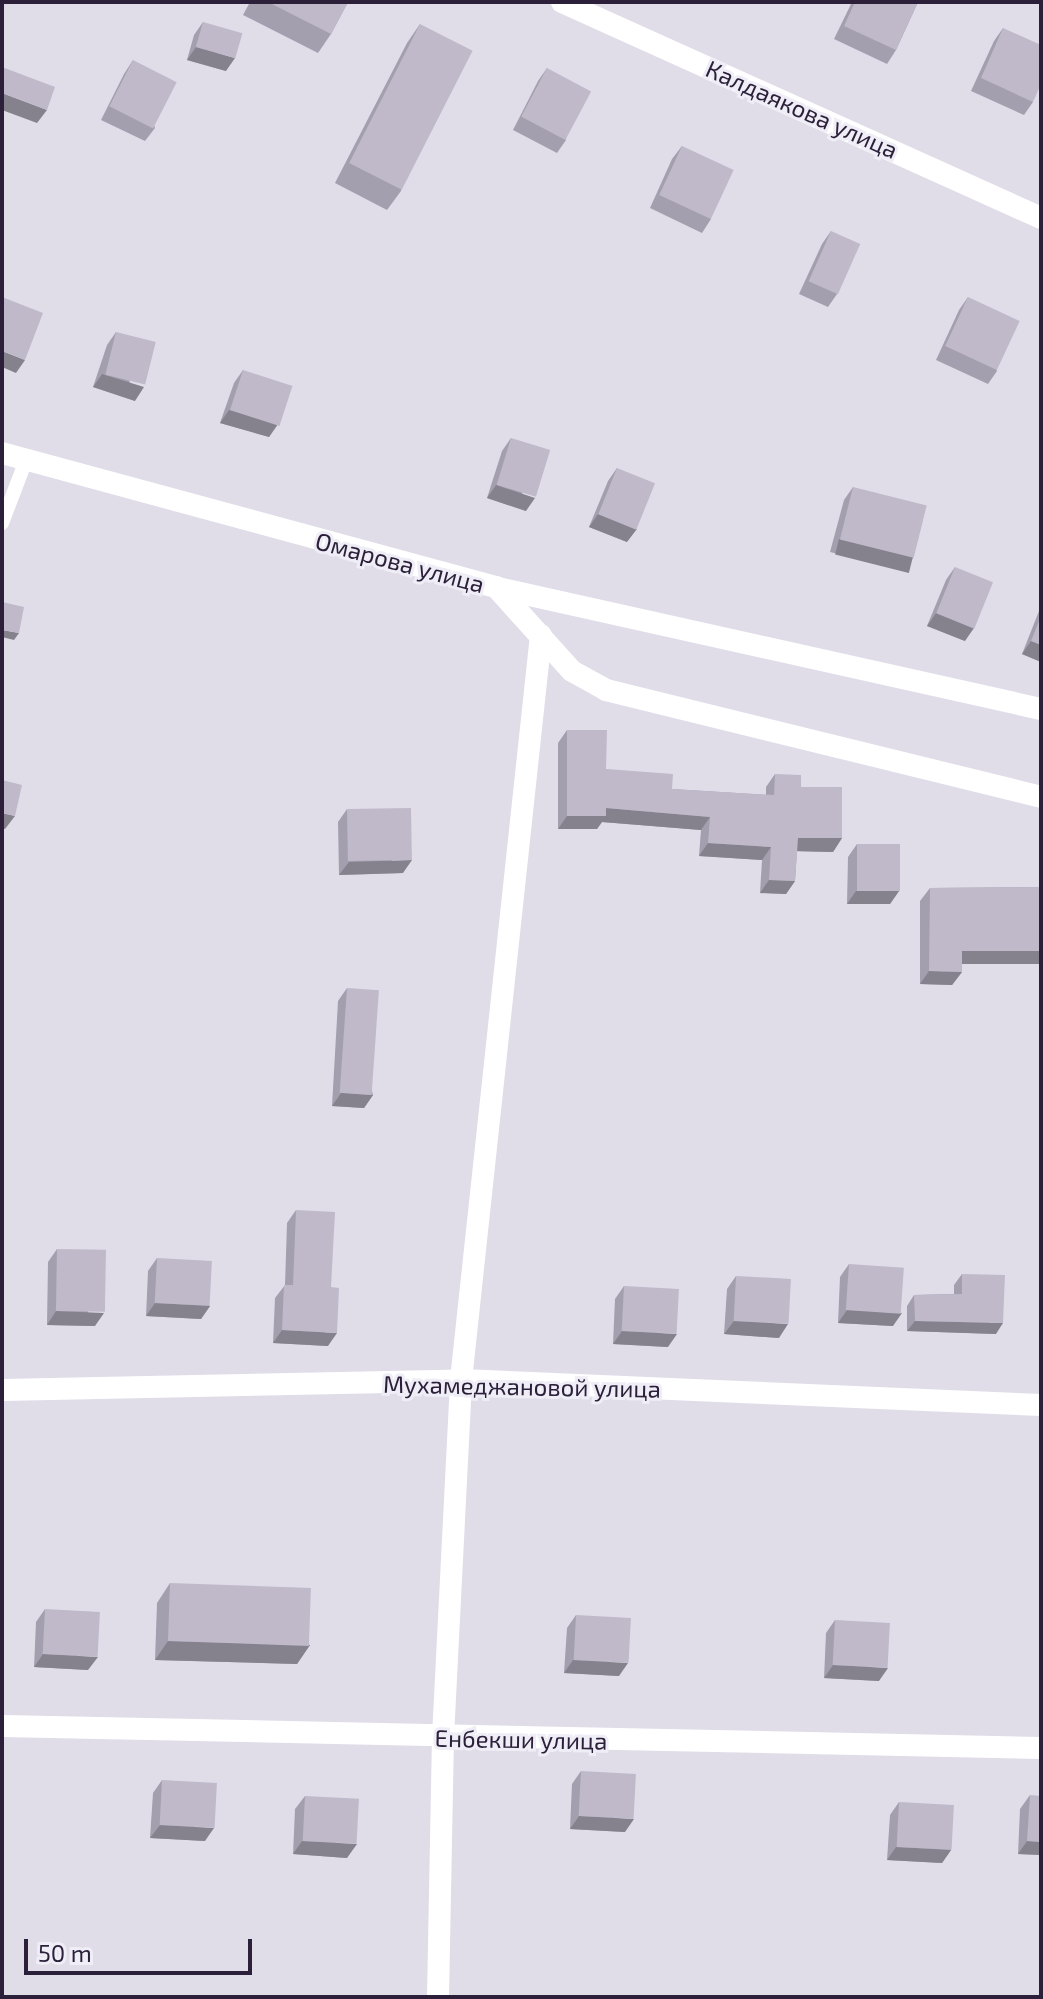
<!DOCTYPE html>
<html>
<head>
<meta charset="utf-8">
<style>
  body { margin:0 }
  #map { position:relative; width:1043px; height:1999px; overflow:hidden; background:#e0dde9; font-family:"Exo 2",sans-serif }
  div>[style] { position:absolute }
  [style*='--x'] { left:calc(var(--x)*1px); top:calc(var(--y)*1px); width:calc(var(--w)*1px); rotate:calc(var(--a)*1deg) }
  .service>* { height:14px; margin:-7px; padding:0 7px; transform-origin:7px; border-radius:7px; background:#fff }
  .minor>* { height:22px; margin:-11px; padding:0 11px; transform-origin:11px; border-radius:11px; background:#fff }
  .wall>* { inset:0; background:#a49fae }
  .shaded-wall>* { inset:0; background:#86828d; transform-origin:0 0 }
  .building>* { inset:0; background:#bfb9ca; transform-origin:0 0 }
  span { translate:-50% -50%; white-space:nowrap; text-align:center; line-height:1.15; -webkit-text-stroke:6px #efedf6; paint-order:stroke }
  .street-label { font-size:24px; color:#2b1f39 }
  .frame { position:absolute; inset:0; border:4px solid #2b1f39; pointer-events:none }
  .scale { position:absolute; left:24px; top:1939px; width:228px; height:36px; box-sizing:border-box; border:4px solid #2b1f39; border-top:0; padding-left:10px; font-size:24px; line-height:28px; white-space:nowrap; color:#2b1f39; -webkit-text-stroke:6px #efedf6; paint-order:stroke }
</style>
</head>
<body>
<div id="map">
  <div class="service">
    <div style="--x:2;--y:523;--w:67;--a:-69.1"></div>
  </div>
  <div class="minor">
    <div style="--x:562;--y:2;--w:525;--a:24.27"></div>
    <div style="--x:2;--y:453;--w:512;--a:15.18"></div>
    <div style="--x:496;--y:587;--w:113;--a:47.9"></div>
    <div style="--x:572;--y:671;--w:39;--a:29"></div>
    <div style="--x:606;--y:690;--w:448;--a:13.8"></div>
    <div style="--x:498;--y:588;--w:556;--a:12.56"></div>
    <div style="--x:2;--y:1390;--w:459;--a:-1.2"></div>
    <div style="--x:461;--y:1380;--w:581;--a:2.47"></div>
    <div style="--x:2;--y:1726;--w:1039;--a:1.21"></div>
    <div style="--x:438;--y:1997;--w:260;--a:-88.9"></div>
    <div style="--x:443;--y:1737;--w:357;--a:-87.1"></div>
    <div style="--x:461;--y:1380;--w:749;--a:-83.87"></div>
  </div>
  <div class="wall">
    <div style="clip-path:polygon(250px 2px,348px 2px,331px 34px,318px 53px,243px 15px)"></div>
    <div style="clip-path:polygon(852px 2px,918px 2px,896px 50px,887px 64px,834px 39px)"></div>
    <div style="clip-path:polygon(203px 22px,226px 71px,187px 60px,194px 35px)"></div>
    <div style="clip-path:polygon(420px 24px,401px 191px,387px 210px,335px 183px,407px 43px)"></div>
    <div style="clip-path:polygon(1003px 28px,1033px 102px,1024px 115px,971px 91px,994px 41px)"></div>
    <div style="clip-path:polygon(133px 60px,155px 128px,145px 141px,101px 120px,124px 74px)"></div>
    <div style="clip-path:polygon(547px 68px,566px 140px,557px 153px,513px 130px,538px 81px)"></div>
    <div style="clip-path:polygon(682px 146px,711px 219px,702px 233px,650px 208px,672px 159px)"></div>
    <div style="clip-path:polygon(831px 231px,837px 294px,828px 307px,799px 294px,822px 244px)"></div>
    <div style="clip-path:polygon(968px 297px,997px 371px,988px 384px,936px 360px,959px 310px)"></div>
    <div style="clip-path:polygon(116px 332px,135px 401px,93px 387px,107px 345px)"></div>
    <div style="clip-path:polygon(243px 370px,278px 424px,269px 437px,220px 423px,234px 383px)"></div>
    <div style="clip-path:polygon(511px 438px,526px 511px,487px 498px,502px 451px)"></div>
    <div style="clip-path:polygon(617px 468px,627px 542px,589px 527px,608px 481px)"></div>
    <div style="clip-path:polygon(853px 487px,913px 558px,904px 571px,830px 552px,844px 500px)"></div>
    <div style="clip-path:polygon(955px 567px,965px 641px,927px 626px,946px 580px)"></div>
    <div style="clip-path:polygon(1041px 606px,1041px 662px,1022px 654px)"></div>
    <div style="clip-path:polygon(567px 730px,606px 769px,672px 789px,766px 795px,766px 787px,775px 774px,801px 787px,842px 838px,833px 852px,797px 851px,795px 881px,786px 894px,760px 893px,762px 860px,699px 856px,701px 830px,602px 822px,597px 829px,558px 829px,558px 743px)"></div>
    <div style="clip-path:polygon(347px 809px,403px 873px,339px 875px,338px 822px)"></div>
    <div style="clip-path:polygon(857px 844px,899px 891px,890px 904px,847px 904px,848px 857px)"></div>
    <div style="clip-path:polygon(1041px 887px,1041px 962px,1040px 964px,962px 964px,962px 972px,952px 985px,920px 984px,920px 901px,930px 888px)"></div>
    <div style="clip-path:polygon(347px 988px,373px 1095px,364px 1108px,332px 1106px,338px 1001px)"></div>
    <div style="clip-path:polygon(296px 1210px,328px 1346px,273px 1343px,275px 1298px,285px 1285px,287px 1223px)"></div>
    <div style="clip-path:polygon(57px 1249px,95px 1326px,47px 1325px,48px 1262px)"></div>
    <div style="clip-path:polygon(157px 1258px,210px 1306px,201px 1319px,146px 1316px,148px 1271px)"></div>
    <div style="clip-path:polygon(849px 1264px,893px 1326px,838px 1323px,840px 1277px)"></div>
    <div style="clip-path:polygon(962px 1274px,996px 1334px,907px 1331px,907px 1306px,914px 1295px,954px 1294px,954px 1285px)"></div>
    <div style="clip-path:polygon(736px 1276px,779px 1338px,724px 1334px,727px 1289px)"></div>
    <div style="clip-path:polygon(624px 1286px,668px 1347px,613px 1344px,615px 1299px)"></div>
    <div style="clip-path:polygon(170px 1583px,310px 1645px,297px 1664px,155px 1660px,157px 1603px)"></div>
    <div style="clip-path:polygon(45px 1609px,88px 1670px,34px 1667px,36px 1622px)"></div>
    <div style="clip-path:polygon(576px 1615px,619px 1676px,564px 1673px,567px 1628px)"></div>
    <div style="clip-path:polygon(835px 1620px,879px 1681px,824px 1678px,826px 1633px)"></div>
    <div style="clip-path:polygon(581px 1771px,625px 1832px,570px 1829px,572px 1784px)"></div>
    <div style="clip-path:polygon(162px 1780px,205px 1841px,150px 1838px,153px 1793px)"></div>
    <div style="clip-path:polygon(1030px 1795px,1041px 1855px,1018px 1854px,1020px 1809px)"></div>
    <div style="clip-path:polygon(305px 1796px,347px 1858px,293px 1854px,295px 1809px)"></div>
    <div style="clip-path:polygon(899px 1802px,951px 1850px,942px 1863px,887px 1860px,890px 1815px)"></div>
  </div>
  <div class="shaded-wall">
    <div style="clip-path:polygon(196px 47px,235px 58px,226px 71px,187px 60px)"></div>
    <div style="clip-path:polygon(2px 93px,47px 110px,37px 123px,2px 110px)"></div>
    <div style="clip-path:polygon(2px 351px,25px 360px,16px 373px,2px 367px)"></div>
    <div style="clip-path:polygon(102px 374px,144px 387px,135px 401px,93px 387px)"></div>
    <div style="clip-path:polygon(229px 410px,278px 424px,269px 437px,220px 423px)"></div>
    <div style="clip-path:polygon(496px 485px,535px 498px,526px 511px,487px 498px)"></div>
    <div style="clip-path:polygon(598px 514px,637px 529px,627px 542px,589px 527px)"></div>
    <div style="left:839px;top:539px;width:76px;height:16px;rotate:14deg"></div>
    <div style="clip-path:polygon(936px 613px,974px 628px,965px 641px,927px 626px)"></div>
    <div style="clip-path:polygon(2px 630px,19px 633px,14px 640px,2px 637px)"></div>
    <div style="clip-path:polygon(1031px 641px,1041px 645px,1041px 662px,1022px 654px)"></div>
    <div style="clip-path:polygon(606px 808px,710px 817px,701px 830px,602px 822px,597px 829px,558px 829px,567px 816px)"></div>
    <div style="clip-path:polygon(2px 813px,15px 816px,5px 829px,2px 828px)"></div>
    <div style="clip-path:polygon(798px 838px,842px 838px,833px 852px,789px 851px)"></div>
    <div style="clip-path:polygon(708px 843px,771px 847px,762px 860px,699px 856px)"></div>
    <div style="clip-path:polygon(412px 860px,403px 873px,339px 875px,349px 862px)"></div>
    <div style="clip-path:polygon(769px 880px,795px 881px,786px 894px,760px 893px)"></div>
    <div style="clip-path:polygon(856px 891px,899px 891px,890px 904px,847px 904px)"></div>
    <div style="clip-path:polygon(962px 951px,1041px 951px,1041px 962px,1040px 964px,953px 964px)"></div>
    <div style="clip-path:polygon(929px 971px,962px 972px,952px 985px,920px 984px)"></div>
    <div style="clip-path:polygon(341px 1093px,373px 1095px,364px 1108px,332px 1106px)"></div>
    <div style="clip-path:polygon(155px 1303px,210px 1306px,201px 1319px,146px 1316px)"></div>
    <div style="clip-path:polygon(847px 1310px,902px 1313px,893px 1326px,838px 1323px)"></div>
    <div style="clip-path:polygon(56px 1311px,104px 1313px,95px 1326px,47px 1325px)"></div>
    <div style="clip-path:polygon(734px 1321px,788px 1324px,779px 1338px,724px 1334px)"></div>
    <div style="clip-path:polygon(915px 1321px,1003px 1323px,996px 1334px,907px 1331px)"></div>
    <div style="clip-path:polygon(282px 1330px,337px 1333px,328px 1346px,273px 1343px)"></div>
    <div style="clip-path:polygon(622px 1331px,677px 1334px,668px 1347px,613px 1344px)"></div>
    <div style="clip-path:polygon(168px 1641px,310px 1645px,297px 1664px,155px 1660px)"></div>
    <div style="clip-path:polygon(43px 1654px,98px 1657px,88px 1670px,34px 1667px)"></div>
    <div style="clip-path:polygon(573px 1660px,628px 1663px,619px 1676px,564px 1673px)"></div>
    <div style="clip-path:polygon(833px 1665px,888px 1668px,879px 1681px,824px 1678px)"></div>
    <div style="clip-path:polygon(579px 1816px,634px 1819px,625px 1832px,570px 1829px)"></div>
    <div style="clip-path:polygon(160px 1825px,214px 1828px,205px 1841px,150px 1838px)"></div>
    <div style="clip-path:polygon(302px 1841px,357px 1844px,347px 1858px,293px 1854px)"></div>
    <div style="clip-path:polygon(1027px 1841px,1041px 1842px,1041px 1855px,1018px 1854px)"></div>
    <div style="clip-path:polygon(896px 1847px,951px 1850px,942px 1863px,887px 1860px)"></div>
  </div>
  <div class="building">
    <div style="clip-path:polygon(268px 2px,348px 2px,331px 34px)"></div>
    <div style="clip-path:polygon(855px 2px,918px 2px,896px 50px,844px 26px)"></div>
    <div style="left:203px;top:22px;width:41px;height:26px;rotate:16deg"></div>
    <div style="left:420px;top:24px;width:59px;height:156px;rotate:27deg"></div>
    <div style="clip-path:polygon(1003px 28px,1041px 45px,1041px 84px,1033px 102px,981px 78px)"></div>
    <div style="left:133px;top:60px;width:49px;height:52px;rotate:27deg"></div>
    <div style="clip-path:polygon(2px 67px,55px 87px,47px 110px,2px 93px)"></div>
    <div style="left:547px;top:68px;width:50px;height:55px;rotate:28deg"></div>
    <div style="left:682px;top:146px;width:57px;height:54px;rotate:25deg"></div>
    <div style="left:831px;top:231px;width:32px;height:55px;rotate:24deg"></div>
    <div style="clip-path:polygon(2px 297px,43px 313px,25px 360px,2px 351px)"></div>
    <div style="left:968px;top:297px;width:57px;height:54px;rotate:25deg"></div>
    <div style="left:116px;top:332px;width:41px;height:44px;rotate:14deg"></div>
    <div style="left:243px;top:370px;width:52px;height:42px;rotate:18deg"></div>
    <div style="left:511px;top:438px;width:41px;height:49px;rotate:17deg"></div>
    <div style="left:617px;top:468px;width:41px;height:50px;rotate:22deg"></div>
    <div style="left:853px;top:487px;width:76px;height:54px;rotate:14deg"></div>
    <div style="left:955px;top:567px;width:41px;height:50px;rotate:22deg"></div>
    <div style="clip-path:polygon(2px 602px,24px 607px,19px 633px,2px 630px)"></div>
    <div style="clip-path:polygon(1041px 616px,1041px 645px,1031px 641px)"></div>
    <div style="clip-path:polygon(567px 730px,607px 730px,606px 769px,673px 774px,672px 789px,774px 795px,775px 774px,801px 775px,801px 787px,842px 787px,842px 838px,798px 838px,795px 881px,769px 880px,771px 847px,708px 843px,710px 817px,606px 808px,606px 816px,567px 816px)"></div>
    <div style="clip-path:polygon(2px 780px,22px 785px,15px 816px,2px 813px)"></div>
    <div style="left:411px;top:808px;width:52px;height:64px;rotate:89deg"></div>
    <div style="left:857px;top:844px;width:43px;height:47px"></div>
    <div style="clip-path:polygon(1041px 887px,1041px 951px,962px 951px,962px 972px,929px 971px,930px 888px)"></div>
    <div style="left:347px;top:988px;width:32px;height:105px;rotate:4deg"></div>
    <div style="clip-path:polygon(296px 1210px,335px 1212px,331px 1287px,339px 1288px,337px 1333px,282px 1330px,284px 1285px,293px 1285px)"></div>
    <div style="left:57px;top:1249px;width:49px;height:62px;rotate:1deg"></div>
    <div style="left:157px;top:1258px;width:55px;height:45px;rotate:3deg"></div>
    <div style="left:849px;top:1264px;width:55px;height:46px;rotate:4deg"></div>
    <div style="clip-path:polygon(2px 1271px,4px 1272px,2px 1310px)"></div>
    <div style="clip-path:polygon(962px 1274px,1005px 1275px,1003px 1323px,915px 1321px,914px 1295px,962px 1294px)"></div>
    <div style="left:736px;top:1276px;width:55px;height:45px;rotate:3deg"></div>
    <div style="left:624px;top:1286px;width:55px;height:45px;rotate:3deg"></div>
    <div style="left:170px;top:1583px;width:141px;height:58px;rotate:2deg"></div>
    <div style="left:45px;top:1609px;width:55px;height:45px;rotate:3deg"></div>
    <div style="left:576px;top:1615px;width:55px;height:45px;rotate:3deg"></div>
    <div style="left:835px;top:1620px;width:55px;height:45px;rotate:3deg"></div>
    <div style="left:581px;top:1771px;width:55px;height:45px;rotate:3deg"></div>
    <div style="left:162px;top:1780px;width:55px;height:45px;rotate:3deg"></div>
    <div style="clip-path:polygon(1030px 1795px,1041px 1796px,1041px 1842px,1027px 1841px)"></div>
    <div style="left:305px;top:1796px;width:54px;height:45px;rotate:3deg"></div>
    <div style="left:899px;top:1802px;width:55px;height:45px;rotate:3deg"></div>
  </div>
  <div class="street-label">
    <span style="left:802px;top:109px;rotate:24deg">Калдаякова улица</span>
    <span style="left:400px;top:562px;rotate:15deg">Омарова улица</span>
    <span style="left:522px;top:1386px;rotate:1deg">Мухамеджановой улица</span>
    <span style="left:521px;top:1739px;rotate:1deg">Енбекши улица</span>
  </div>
  <div class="frame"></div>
  <div class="scale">50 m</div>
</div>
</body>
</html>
